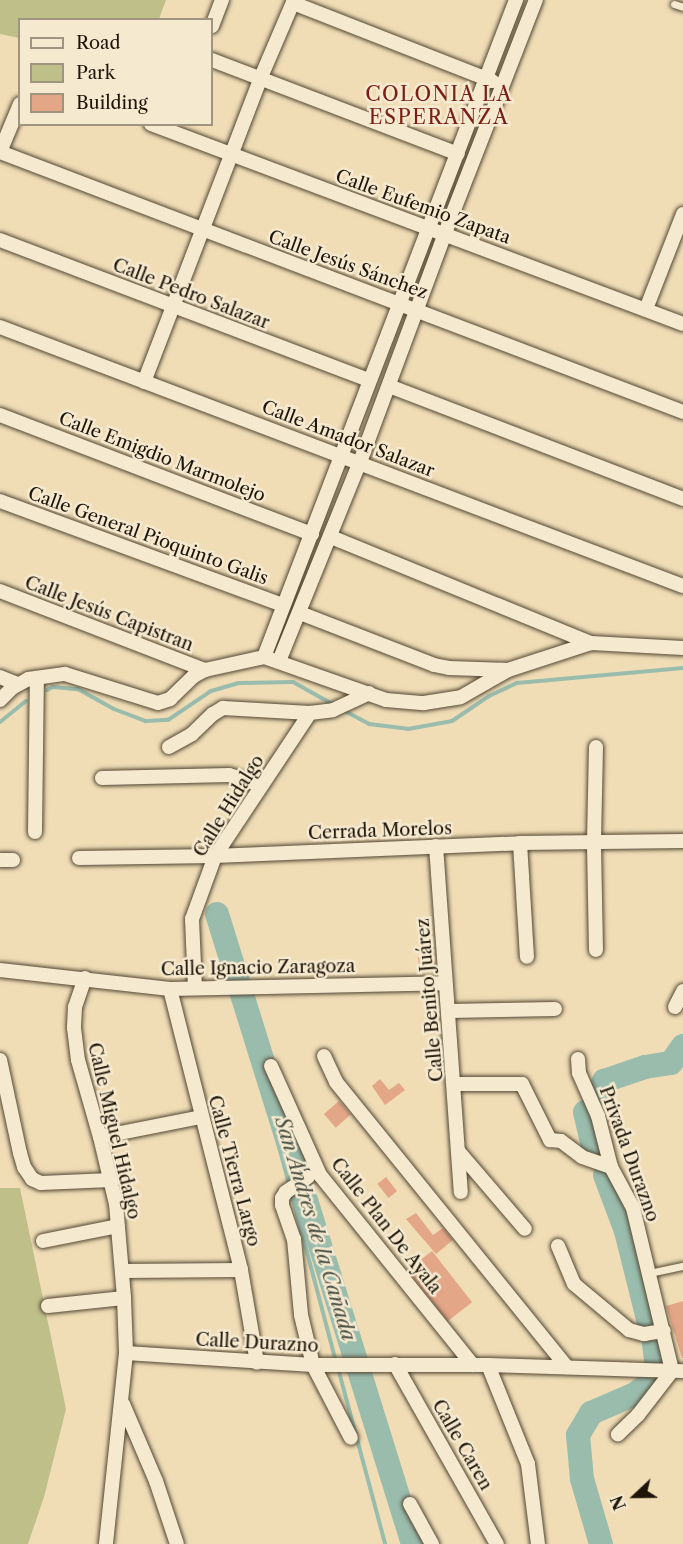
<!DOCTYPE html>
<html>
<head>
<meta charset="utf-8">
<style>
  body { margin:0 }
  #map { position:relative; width:683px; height:1544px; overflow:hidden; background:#f0ddb6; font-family:"Libre Caslon Text",serif }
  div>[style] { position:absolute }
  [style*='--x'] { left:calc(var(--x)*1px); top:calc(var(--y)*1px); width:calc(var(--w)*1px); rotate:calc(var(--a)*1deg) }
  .green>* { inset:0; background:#bfbf8a }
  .stream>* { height:4px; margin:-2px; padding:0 2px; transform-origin:2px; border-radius:2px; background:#9abcad }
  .river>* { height:24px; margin:-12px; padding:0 12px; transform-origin:12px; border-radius:12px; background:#9abcad }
  .building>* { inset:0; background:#e3a687; transform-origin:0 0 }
  .roads { filter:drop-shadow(0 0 2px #524734) drop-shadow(0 0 2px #524734) }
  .service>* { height:7px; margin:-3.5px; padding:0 3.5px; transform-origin:3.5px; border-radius:3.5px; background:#f5e9d0 }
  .minor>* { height:14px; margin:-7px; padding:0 7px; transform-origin:7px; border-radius:7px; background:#f5e9d0 }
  span { translate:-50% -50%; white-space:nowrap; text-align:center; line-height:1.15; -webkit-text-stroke:5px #f5e9d0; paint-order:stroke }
  .street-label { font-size:18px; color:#1e1508 }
  .neighbourhood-label { font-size:20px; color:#7a1f14; letter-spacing:1.5px }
  .water-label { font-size:20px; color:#494f42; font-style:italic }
  .legend { position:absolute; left:18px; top:18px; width:195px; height:108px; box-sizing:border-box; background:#f5e9d0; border:2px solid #9f9480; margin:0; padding:8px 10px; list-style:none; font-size:18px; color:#1e1508 }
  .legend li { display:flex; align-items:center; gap:12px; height:30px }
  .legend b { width:30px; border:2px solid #9f9480 }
  .north { position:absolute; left:605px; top:1466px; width:60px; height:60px; -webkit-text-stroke:4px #f5e9d0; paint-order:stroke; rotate:248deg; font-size:16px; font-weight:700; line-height:24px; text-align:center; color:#1e1508 }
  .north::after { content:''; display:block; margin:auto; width:21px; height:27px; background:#1e1508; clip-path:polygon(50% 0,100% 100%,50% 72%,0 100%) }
</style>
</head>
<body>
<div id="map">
  <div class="green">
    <div style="clip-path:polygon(0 0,166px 0,159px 19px,20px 20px,19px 38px,0 34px)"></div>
    <div style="clip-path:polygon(0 1188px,20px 1188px,66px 1409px,44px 1497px,28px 1544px,0 1544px)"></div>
  </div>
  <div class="stream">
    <div style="--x:47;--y:690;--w:7;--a:-27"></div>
    <div style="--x:53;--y:687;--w:25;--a:5"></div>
    <div style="--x:78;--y:689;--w:41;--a:29.1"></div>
    <div style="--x:114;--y:709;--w:34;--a:21"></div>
    <div style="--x:146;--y:721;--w:22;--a:-3"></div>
    <div style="--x:168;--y:720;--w:52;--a:-34"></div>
    <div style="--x:211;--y:691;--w:29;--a:-16"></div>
    <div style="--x:239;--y:683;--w:54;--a:-1.1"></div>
    <div style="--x:293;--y:682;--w:47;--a:29.3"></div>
    <div style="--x:341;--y:709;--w:32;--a:28"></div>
    <div style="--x:369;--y:724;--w:39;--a:7"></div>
    <div style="--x:408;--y:729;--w:45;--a:-10.3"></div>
    <div style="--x:452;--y:721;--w:45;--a:-34"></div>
    <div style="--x:489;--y:696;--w:31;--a:-25"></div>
    <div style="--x:517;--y:683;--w:167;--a:-5.2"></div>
    <div style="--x:0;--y:722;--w:33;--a:-39"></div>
    <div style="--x:217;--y:914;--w:73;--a:74.8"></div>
    <div style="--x:238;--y:991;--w:383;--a:75.2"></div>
    <div style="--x:338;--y:1368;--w:182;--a:75"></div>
  </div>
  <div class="river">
    <div style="--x:217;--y:914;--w:660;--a:72.72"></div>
    <div style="--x:598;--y:1092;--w:13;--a:-61"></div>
    <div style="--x:604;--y:1081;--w:43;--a:-18.9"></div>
    <div style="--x:645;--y:1067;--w:26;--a:-9"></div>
    <div style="--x:671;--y:1063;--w:21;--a:-55"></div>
    <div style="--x:585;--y:1112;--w:40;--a:77"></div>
    <div style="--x:605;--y:1175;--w:60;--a:69.4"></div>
    <div style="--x:626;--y:1231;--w:95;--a:76"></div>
    <div style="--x:654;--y:1344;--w:16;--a:83"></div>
    <div style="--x:601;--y:1544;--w:68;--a:-106.3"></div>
    <div style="--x:582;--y:1479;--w:44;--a:-95.2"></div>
    <div style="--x:578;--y:1435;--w:26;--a:-59"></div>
    <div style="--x:591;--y:1413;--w:48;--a:-23.4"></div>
    <div style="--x:635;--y:1394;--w:21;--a:-37"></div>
  </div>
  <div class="building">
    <div style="clip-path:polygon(418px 957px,435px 958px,436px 969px,419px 969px)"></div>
    <div style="clip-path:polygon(380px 1079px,389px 1090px,399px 1083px,405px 1090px,385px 1105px,372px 1086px)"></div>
    <div style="left:339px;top:1101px;width:18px;height:20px;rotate:49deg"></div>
    <div style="left:386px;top:1177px;width:18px;height:11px;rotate:52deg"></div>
    <div style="clip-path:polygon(416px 1213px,433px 1235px,443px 1228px,453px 1240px,436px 1254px,406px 1219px)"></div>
    <div style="left:432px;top:1251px;width:65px;height:31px;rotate:52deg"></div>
    <div style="clip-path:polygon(683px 1301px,683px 1358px,682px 1358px,666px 1306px)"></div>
  </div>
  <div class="roads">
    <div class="service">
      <div style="--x:674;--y:4;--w:9;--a:18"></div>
      <div style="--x:649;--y:1273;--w:35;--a:-12"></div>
    </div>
    <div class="minor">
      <div style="--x:293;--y:3;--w:214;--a:21.4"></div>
      <div style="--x:212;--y:26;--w:28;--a:-69"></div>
      <div style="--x:212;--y:60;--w:263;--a:20.9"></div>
      <div style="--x:151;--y:124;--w:568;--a:20.6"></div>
      <div style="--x:0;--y:152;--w:731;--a:20.84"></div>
      <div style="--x:0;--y:152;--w:52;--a:-67.4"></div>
      <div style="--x:0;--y:240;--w:395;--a:20.8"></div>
      <div style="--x:646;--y:309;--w:102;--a:-68.7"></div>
      <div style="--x:0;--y:327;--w:730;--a:20.77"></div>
      <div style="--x:144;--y:382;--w:327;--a:-69"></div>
      <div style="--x:261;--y:77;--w:84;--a:-66.8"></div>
      <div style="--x:389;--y:386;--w:315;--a:21"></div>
      <div style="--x:0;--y:415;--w:334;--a:20.9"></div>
      <div style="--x:0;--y:501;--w:302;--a:20.2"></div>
      <div style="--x:331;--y:537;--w:281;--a:22.2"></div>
      <div style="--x:0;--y:591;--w:220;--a:21.1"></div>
      <div style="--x:300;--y:613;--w:144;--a:21.2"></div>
      <div style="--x:434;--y:665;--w:15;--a:11"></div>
      <div style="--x:449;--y:668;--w:59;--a:1.9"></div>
      <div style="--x:264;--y:657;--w:704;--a:-69.02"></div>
      <div style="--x:279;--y:661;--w:215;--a:-67.9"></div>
      <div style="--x:360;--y:462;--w:244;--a:-69.6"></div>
      <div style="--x:445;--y:233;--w:250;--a:-68.7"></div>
      <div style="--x:0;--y:677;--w:18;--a:22"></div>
      <div style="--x:0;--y:700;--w:17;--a:-45"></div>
      <div style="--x:12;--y:688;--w:18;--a:-29"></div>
      <div style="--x:28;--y:679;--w:37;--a:-8"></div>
      <div style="--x:65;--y:674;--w:97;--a:17.3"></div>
      <div style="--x:158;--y:703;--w:13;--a:-18"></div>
      <div style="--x:170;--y:699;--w:33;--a:-44"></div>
      <div style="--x:194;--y:676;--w:13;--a:-29"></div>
      <div style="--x:205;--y:670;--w:60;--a:-12.4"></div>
      <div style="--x:264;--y:657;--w:129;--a:19.4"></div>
      <div style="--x:386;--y:700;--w:38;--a:5"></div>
      <div style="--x:424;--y:703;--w:37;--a:-9"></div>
      <div style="--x:461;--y:697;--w:54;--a:-29.9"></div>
      <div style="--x:508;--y:670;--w:87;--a:-18"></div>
      <div style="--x:591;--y:643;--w:92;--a:3.1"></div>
      <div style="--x:169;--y:747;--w:26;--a:-29"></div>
      <div style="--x:192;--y:734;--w:29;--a:-44"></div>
      <div style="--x:213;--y:714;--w:12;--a:-31"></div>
      <div style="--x:223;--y:708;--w:87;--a:3.3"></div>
      <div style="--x:102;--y:778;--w:127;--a:-1.4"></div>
      <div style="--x:229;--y:775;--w:34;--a:17"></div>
      <div style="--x:35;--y:832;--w:154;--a:-89.3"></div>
      <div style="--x:520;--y:843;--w:114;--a:86.5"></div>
      <div style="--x:436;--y:846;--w:347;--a:85.9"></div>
      <div style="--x:79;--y:858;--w:136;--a:-0.8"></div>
      <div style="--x:215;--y:856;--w:305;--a:-2.4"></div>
      <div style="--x:520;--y:843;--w:163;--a:-0.7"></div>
      <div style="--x:0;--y:860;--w:13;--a:0"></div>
      <div style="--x:596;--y:950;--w:108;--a:-91.1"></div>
      <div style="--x:594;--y:842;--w:95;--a:-88.8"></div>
      <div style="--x:0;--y:970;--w:171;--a:6.4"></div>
      <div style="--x:170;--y:989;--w:275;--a:-1.2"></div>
      <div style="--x:85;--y:978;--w:31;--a:109"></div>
      <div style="--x:75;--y:1007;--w:21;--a:93"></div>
      <div style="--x:74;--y:1028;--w:32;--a:83"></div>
      <div style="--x:78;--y:1060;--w:80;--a:74.1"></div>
      <div style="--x:100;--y:1137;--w:69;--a:76.6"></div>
      <div style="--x:116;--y:1204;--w:94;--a:85.1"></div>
      <div style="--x:124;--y:1298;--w:55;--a:87.9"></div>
      <div style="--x:126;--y:1353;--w:192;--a:96"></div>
      <div style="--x:195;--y:988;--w:69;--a:-92.5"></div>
      <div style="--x:192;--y:919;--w:67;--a:-69.9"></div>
      <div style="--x:215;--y:856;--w:172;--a:-56.4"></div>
      <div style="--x:310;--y:713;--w:23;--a:-7"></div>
      <div style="--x:333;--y:710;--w:40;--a:-25"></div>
      <div style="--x:170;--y:989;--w:290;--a:75.8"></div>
      <div style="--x:241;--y:1270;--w:94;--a:80.2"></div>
      <div style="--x:675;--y:1007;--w:18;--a:-63"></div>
      <div style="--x:449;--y:1011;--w:106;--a:-1.1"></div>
      <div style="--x:324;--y:1056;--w:29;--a:65"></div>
      <div style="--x:336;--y:1082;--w:367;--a:51"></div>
      <div style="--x:578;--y:1059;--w:14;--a:86"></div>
      <div style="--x:579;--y:1073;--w:47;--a:66.2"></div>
      <div style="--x:598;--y:1116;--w:53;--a:75.7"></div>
      <div style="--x:611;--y:1167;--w:47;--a:61.8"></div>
      <div style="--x:633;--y:1208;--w:168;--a:76.5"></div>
      <div style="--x:672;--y:1371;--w:56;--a:127.7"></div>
      <div style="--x:638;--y:1415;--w:28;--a:136"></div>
      <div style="--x:0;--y:1060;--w:95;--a:77.9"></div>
      <div style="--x:20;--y:1153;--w:15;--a:74"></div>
      <div style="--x:24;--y:1167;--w:14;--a:56"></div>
      <div style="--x:32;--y:1179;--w:10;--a:24"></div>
      <div style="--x:41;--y:1183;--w:70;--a:-2.5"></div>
      <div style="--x:271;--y:1066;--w:120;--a:65.8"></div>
      <div style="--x:320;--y:1175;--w:244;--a:51.2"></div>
      <div style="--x:455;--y:1084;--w:67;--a:0"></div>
      <div style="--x:522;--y:1084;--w:63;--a:63.4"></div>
      <div style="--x:550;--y:1140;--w:11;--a:5"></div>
      <div style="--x:561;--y:1141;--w:26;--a:37"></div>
      <div style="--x:582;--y:1157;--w:31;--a:19"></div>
      <div style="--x:100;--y:1137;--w:103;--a:-11.2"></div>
      <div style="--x:459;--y:1152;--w:101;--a:49.4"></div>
      <div style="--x:308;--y:1177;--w:27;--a:146"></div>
      <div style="--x:286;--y:1192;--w:7;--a:124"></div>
      <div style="--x:282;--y:1198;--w:7;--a:90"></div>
      <div style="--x:282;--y:1205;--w:36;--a:71"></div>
      <div style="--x:294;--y:1239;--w:76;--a:84.7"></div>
      <div style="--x:301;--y:1315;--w:51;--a:76.5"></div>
      <div style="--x:313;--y:1365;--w:82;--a:62.5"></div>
      <div style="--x:43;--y:1241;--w:76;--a:-11.3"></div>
      <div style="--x:558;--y:1246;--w:41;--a:67.2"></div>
      <div style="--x:574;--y:1284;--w:72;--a:39.9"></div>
      <div style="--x:629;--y:1330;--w:16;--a:15"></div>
      <div style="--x:644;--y:1334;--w:20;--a:-9"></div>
      <div style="--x:123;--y:1271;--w:118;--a:-0.5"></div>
      <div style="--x:48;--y:1306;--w:76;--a:-6"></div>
      <div style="--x:126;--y:1353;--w:187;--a:3.7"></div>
      <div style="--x:313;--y:1365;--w:175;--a:0"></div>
      <div style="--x:488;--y:1365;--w:195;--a:1.8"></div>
      <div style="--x:395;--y:1364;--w:207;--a:60.5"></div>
      <div style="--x:488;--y:1365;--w:107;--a:68"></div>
      <div style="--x:528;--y:1464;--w:81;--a:82.9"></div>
      <div style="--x:123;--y:1404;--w:84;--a:66.8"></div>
      <div style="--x:156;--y:1481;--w:66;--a:71.6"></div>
      <div style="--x:410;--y:1504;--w:46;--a:61.2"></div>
    </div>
  </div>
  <div class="street-label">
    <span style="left:423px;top:207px;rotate:20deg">Calle Eufemio Zapata</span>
    <span style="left:348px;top:265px;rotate:20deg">Calle Jesús Sánchez</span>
    <span style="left:191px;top:294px;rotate:21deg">Calle Pedro Salazar</span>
    <span style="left:348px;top:439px;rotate:21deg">Calle Amador Salazar</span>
    <span style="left:162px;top:457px;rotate:21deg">Calle Emigdio Marmolejo</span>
    <span style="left:148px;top:536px;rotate:20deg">Calle General Pioquinto Galis</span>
    <span style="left:109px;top:614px;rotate:21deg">Calle Jesús Capistran</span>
    <span style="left:229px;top:806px;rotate:-58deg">Calle Hidalgo</span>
    <span style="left:380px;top:831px;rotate:-2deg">Cerrada Morelos</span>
    <span style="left:258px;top:968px;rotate:-1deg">Calle Ignacio Zaragoza</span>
    <span style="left:430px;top:1000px;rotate:-95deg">Calle Benito Juárez</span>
    <span style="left:114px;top:1131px;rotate:77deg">Calle Miguel Hidalgo</span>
    <span style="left:629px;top:1154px;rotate:70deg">Privada Durazno</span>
    <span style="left:234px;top:1171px;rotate:75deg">Calle Tierra Largo</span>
    <span style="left:386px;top:1226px;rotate:52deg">Calle Plan De Ayala</span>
    <span style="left:257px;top:1343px;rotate:3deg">Calle Durazno</span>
    <span style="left:462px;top:1445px;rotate:60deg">Calle Caren</span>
  </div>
  <div class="neighbourhood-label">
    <span style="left:439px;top:106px">COLONIA LA<br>ESPERANZA</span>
  </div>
  <div class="water-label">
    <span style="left:315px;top:1229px;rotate:73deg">San Andres de la Cañada</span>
  </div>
  <ul class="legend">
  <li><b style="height:8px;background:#f5e9d0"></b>Road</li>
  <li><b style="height:16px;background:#bfbf8a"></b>Park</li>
  <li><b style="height:16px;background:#e3a687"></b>Building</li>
  </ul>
  <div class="north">N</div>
</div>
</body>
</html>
